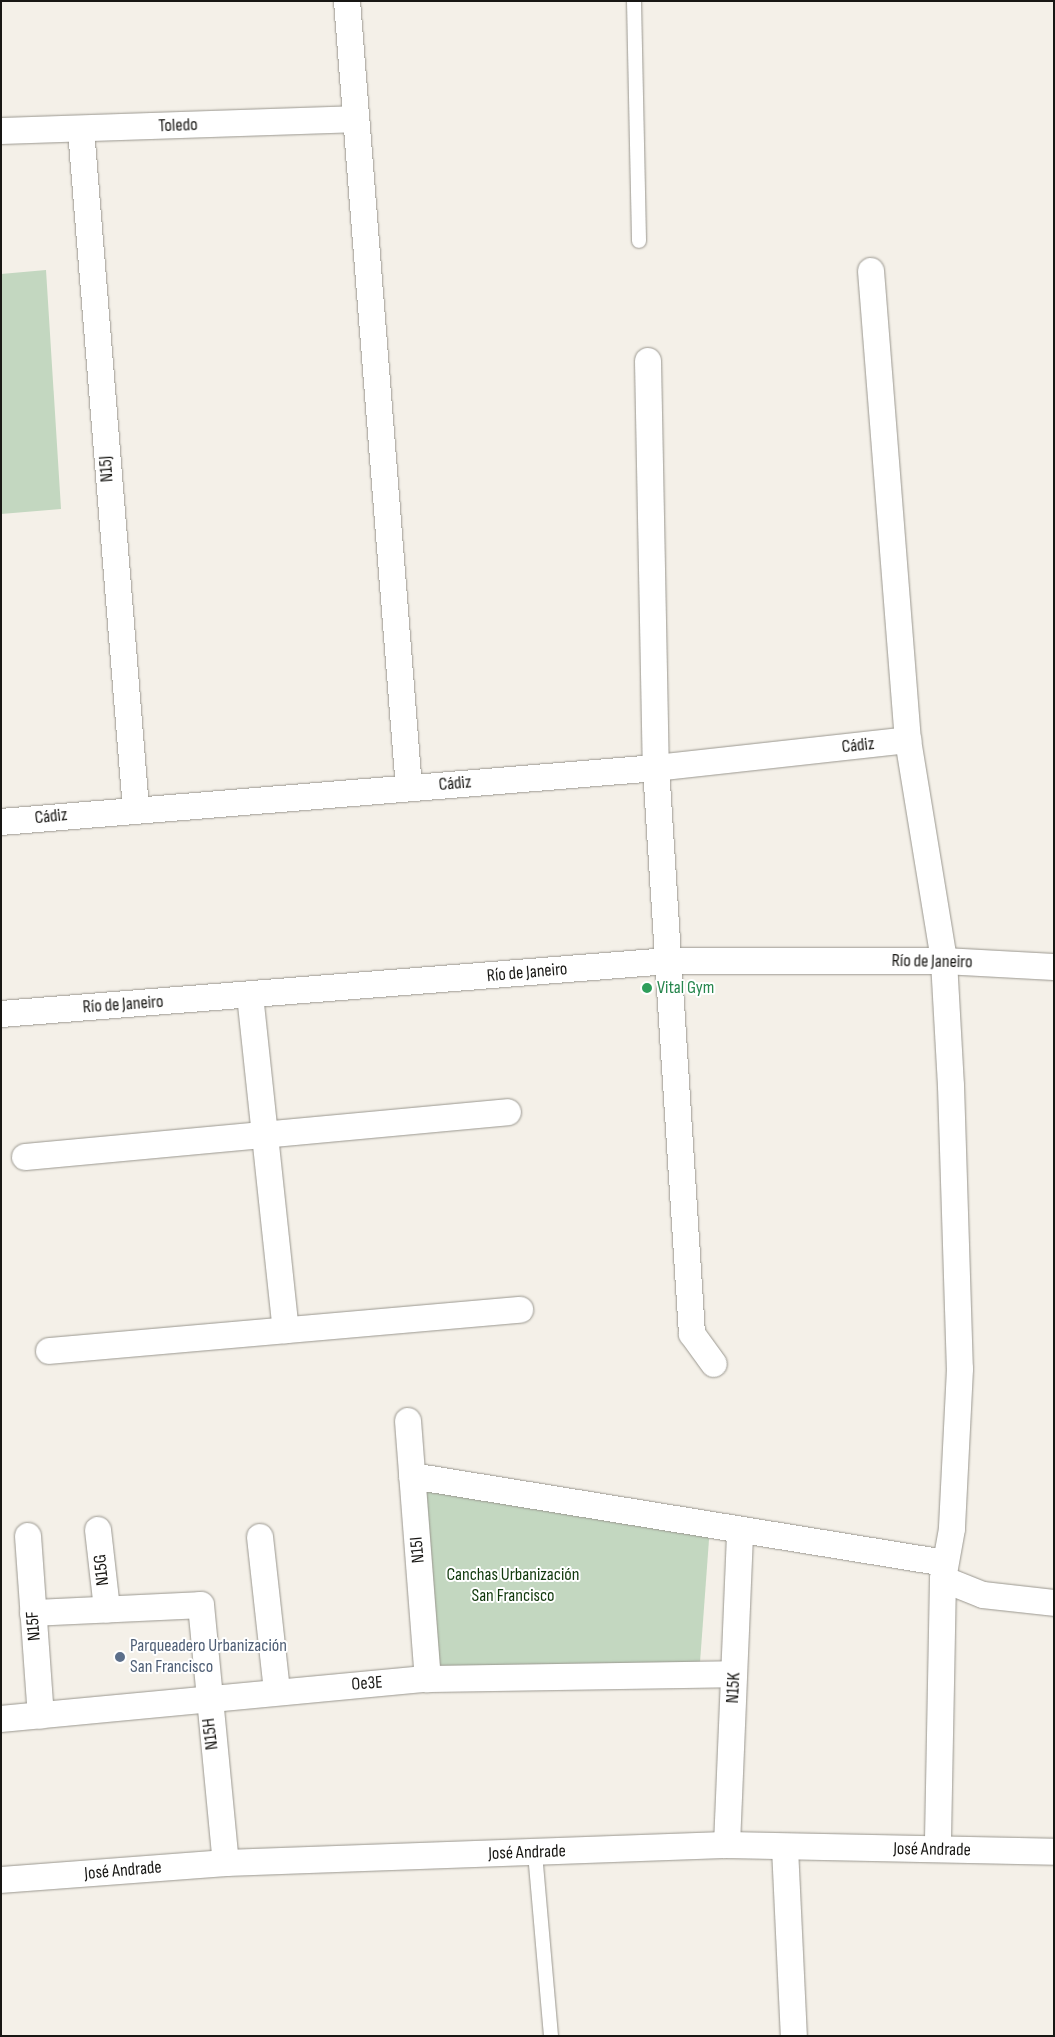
<!DOCTYPE html>
<html>
<head>
<meta charset="utf-8">
<style>
  body { margin:0 }
  #map { position:relative; width:1055px; height:2037px; overflow:hidden; background:#f4f0e8; font-family:"Sofia Sans Condensed",sans-serif }
  div>[style] { position:absolute }
  [style*='--x'] { left:calc(var(--x)*1px); top:calc(var(--y)*1px); width:calc(var(--w)*1px); rotate:calc(var(--a)*1deg) }
  .green>* { inset:0; background:#c3d7c0 }
  .roads { filter:drop-shadow(0 0 1px #9a978f) drop-shadow(0 0 1px #9a978f) }
  .service>* { height:14px; margin:-7px; padding:0 7px; transform-origin:7px; border-radius:7px; background:#fff }
  .minor>* { height:26px; margin:-13px; padding:0 13px; transform-origin:13px; border-radius:13px; background:#fff }
  .dots>* { width:14px; height:14px; translate:-50% -50%; box-sizing:border-box; border:2px solid #fff; border-radius:50% }
  span { translate:-50% -50%; white-space:nowrap; text-align:center; line-height:1.15; -webkit-text-stroke:4px #fff; paint-order:stroke }
  .street-label { font-size:18px; color:#181714 }
  .leisure-label { font-size:18px; color:#27864d }
  .left { translate:0 -50%; text-align:left }
  .park-label { font-size:18px; color:#10380c }
  .service-label { font-size:18px; color:#4e5e75 }
  .frame { position:absolute; inset:0; border:2px solid #181714; pointer-events:none }
</style>
</head>
<body>
<div id="map">
  <div class="green">
    <div style="clip-path:polygon(46px 270px,61px 509px,1px 514px,1px 274px)"></div>
    <div style="clip-path:polygon(412px 1476px,710px 1526px,699px 1676px,428px 1679px)"></div>
  </div>
  <div class="roads">
    <div class="service">
      <div style="--x:634;--y:1;--w:240;--a:88.8"></div>
      <div style="--x:535;--y:1853;--w:184;--a:85"></div>
    </div>
    <div class="minor">
      <div style="--x:347;--y:1;--w:789;--a:85.5"></div>
      <div style="--x:81;--y:130;--w:681;--a:85.37"></div>
      <div style="--x:1;--y:131;--w:354;--a:-1.9"></div>
      <div style="--x:871;--y:271;--w:470;--a:85.5"></div>
      <div style="--x:908;--y:740;--w:224;--a:80.7"></div>
      <div style="--x:944;--y:961;--w:125;--a:86.8"></div>
      <div style="--x:951;--y:1086;--w:283;--a:88.2"></div>
      <div style="--x:960;--y:1369;--w:160;--a:92.9"></div>
      <div style="--x:952;--y:1529;--w:51;--a:100.2"></div>
      <div style="--x:943;--y:1579;--w:270;--a:91.1"></div>
      <div style="--x:648;--y:361;--w:407;--a:88.9"></div>
      <div style="--x:656;--y:768;--w:567;--a:86.36"></div>
      <div style="--x:692;--y:1334;--w:37;--a:54"></div>
      <div style="--x:1;--y:822;--w:657;--a:-4.71"></div>
      <div style="--x:656;--y:768;--w:254;--a:-6.3"></div>
      <div style="--x:250;--y:995;--w:337;--a:83.9"></div>
      <div style="--x:1;--y:1014;--w:669;--a:-4.54"></div>
      <div style="--x:668;--y:961;--w:276;--a:0"></div>
      <div style="--x:944;--y:961;--w:110;--a:3.1"></div>
      <div style="--x:25;--y:1157;--w:485;--a:-5.3"></div>
      <div style="--x:49;--y:1351;--w:473;--a:-5"></div>
      <div style="--x:408;--y:1421;--w:259;--a:85.6"></div>
      <div style="--x:412;--y:1476;--w:540;--a:9.27"></div>
      <div style="--x:98;--y:1530;--w:80;--a:83.5"></div>
      <div style="--x:28;--y:1536;--w:180;--a:85.9"></div>
      <div style="--x:260;--y:1537;--w:155;--a:83.7"></div>
      <div style="--x:943;--y:1579;--w:43;--a:21.8"></div>
      <div style="--x:983;--y:1595;--w:71;--a:6.4"></div>
      <div style="--x:33;--y:1613;--w:168;--a:-2.7"></div>
      <div style="--x:201;--y:1605;--w:259;--a:84.5"></div>
      <div style="--x:1;--y:1719;--w:429;--a:-5.4"></div>
      <div style="--x:428;--y:1679;--w:306;--a:-0.9"></div>
      <div style="--x:727;--y:1845;--w:314;--a:-87.6"></div>
      <div style="--x:785;--y:1848;--w:188;--a:87.3"></div>
      <div style="--x:1;--y:1880;--w:226;--a:-4.3"></div>
      <div style="--x:226;--y:1863;--w:501;--a:-2.06"></div>
      <div style="--x:727;--y:1845;--w:327;--a:1.2"></div>
    </div>
  </div>
  <div class="dots">
    <div style="left:647px;top:988px;background:#2e9e5b"></div>
    <div style="left:120px;top:1657px;background:#5c6f8a"></div>
  </div>
  <div class="street-label">
    <span style="left:178px;top:126px;rotate:-2deg">Toledo</span>
    <span style="left:107px;top:469px;rotate:-94deg">N15J</span>
    <span style="left:858px;top:746px;rotate:-6deg">Cádiz</span>
    <span style="left:455px;top:784px;rotate:-5deg">Cádiz</span>
    <span style="left:51px;top:817px;rotate:-6deg">Cádiz</span>
    <span style="left:932px;top:962px;rotate:1deg">Río de Janeiro</span>
    <span style="left:527px;top:973px;rotate:-5deg">Río de Janeiro</span>
    <span style="left:123px;top:1005px;rotate:-4deg">Río de Janeiro</span>
    <span style="left:418px;top:1550px;rotate:-95deg">N15I</span>
    <span style="left:102px;top:1570px;rotate:-96deg">N15G</span>
    <span style="left:34px;top:1626px;rotate:-94deg">N15F</span>
    <span style="left:367px;top:1684px;rotate:-4deg">Oe3E</span>
    <span style="left:734px;top:1688px;rotate:-87deg">N15K</span>
    <span style="left:211px;top:1734px;rotate:-97deg">N15H</span>
    <span style="left:932px;top:1850px;rotate:1deg">José Andrade</span>
    <span style="left:527px;top:1853px;rotate:-2deg">José Andrade</span>
    <span style="left:123px;top:1871px;rotate:-5deg">José Andrade</span>
  </div>
  <div class="leisure-label">
    <span class="left" style="left:657px;top:988px">Vital Gym</span>
  </div>
  <div class="park-label">
    <span style="left:513px;top:1586px">Canchas Urbanización<br>San Francisco</span>
  </div>
  <div class="service-label">
    <span class="left" style="left:130px;top:1657px">Parqueadero Urbanización<br>San Francisco</span>
  </div>
  <div class="frame"></div>
</div>
</body>
</html>
